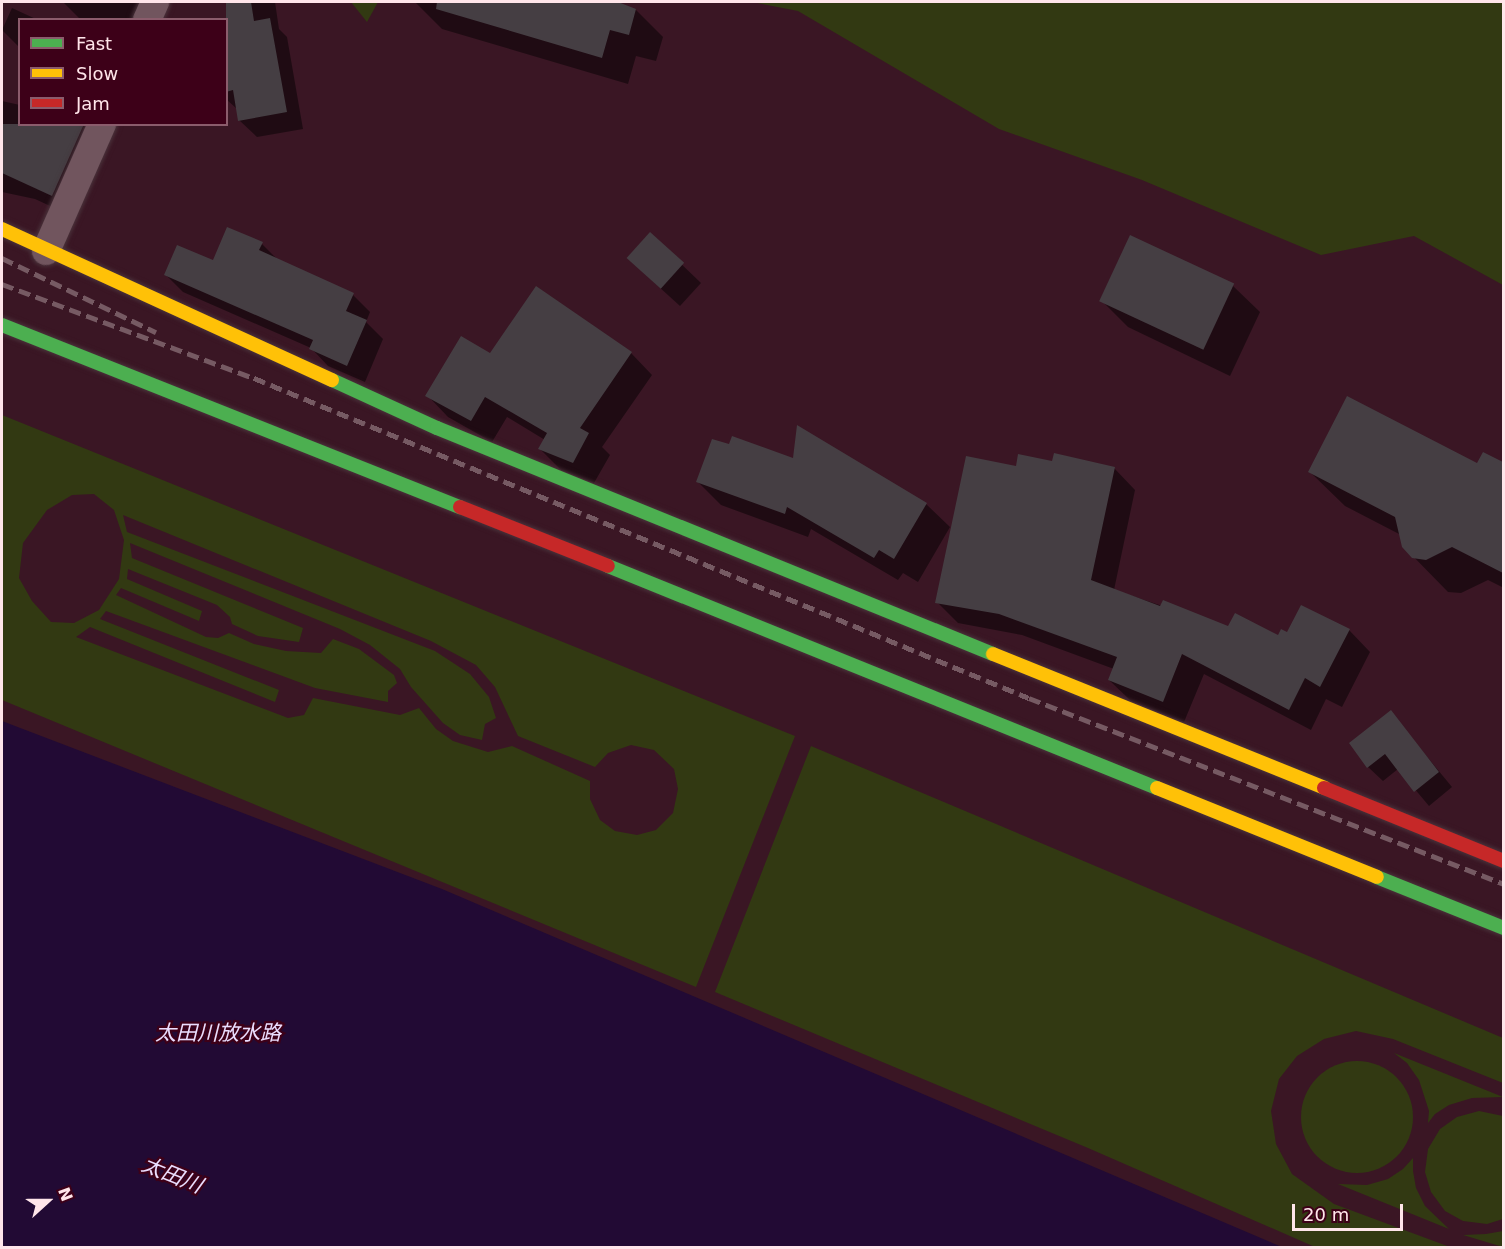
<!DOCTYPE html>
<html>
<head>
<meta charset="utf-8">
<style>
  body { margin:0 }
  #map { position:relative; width:1505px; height:1249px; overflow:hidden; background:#3a1624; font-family:"DejaVu Sans","Noto Sans JP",sans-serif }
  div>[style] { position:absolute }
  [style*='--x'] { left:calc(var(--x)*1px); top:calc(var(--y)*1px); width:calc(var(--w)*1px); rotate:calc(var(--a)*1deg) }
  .green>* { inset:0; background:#323912 }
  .round { border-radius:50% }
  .water>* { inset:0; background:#220a34 }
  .shadow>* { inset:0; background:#0007 }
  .building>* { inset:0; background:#453e43; transform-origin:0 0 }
  .roads { filter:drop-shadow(0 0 2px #4a333b) drop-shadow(0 0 2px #4a333b) }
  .street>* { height:28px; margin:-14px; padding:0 14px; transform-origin:14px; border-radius:14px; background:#71555e }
  .fast>* { height:14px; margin:-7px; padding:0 7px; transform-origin:7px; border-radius:7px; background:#4caf50 }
  .slow>* { height:14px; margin:-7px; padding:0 7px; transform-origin:7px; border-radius:7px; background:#ffc107 }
  .jam>* { height:14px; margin:-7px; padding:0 7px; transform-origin:7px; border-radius:7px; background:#c62828 }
  .rail>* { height:4.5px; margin-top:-2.25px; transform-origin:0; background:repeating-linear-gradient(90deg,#765a63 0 12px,transparent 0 18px) }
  span { translate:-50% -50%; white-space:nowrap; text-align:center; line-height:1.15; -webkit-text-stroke:4.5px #3d0018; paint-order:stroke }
  .water-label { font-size:21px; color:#eaddfe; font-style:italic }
  .frame { position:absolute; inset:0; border:3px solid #ffe5ea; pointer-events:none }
  .legend { position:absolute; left:18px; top:18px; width:210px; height:108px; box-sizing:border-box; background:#3d0018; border:2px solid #8b5c6c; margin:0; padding:8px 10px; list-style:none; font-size:18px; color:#ffe5ea }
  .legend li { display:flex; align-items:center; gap:12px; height:30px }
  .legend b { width:30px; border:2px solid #8b5c6c }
  .north { position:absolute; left:18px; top:1171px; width:60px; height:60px; -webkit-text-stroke:4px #3d0018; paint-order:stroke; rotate:69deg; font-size:16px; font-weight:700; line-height:24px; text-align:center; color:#ffe5ea }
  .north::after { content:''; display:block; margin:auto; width:21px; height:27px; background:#ffe5ea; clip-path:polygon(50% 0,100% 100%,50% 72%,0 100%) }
  .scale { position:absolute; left:1292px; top:1204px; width:111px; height:27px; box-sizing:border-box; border:3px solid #ffe5ea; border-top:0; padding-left:8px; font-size:18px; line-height:21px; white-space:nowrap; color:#ffe5ea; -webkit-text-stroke:4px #3d0018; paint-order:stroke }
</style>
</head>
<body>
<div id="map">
  <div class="green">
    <div style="clip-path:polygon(351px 2px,378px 2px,367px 22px)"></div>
    <div style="clip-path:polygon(752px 2px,1503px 2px,1503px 285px,1414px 236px,1321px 255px,1142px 180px,999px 129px,798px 11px)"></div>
    <div style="clip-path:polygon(evenodd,2px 415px,795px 736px,696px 987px,2px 700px,2px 415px,94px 494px,114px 510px,124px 540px,119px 579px,99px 610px,74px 623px,51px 622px,32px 601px,19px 578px,23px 543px,47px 510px,72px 495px,94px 494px,2px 415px,123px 515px,431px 641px,476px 665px,495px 687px,518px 736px,595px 767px,608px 753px,631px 745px,654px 750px,674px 769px,678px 789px,673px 813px,656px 830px,637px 835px,615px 831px,600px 820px,590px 799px,590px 781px,512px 746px,488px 752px,453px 741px,436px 729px,419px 708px,400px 715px,313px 698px,304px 715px,288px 718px,76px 637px,90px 627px,275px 702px,279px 690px,100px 619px,106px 611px,315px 688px,388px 702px,388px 691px,397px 683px,394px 675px,359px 649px,333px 639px,321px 653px,286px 651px,254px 644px,229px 633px,218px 638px,206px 637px,116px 595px,121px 588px,199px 621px,202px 611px,127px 579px,128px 569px,217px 605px,230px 617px,232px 624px,258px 636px,299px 642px,303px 628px,132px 558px,130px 543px,340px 629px,370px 645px,400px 669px,411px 687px,443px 723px,460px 735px,482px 740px,485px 724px,496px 718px,489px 697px,470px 674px,435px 651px,127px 532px,123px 515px)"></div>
    <div style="clip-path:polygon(811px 746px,1503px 1038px,1503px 1083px,1393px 1039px,1356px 1031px,1324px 1039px,1297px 1056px,1279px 1079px,1271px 1111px,1276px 1144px,1292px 1174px,1334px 1204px,1450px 1247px,1315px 1247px,1088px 1148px,715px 992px)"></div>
    <div style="clip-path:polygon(1394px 1053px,1503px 1097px,1472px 1098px,1449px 1105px,1435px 1114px,1428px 1123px,1429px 1111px,1419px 1080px,1407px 1063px)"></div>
    <div class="round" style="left:1301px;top:1061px;width:112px;height:112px"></div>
    <div style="clip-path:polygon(1479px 1111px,1503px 1116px,1503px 1219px,1487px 1224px,1463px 1221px,1445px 1211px,1431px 1192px,1425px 1172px,1428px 1149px,1440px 1129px,1457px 1117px)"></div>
    <div style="clip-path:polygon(1413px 1158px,1413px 1171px,1416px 1188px,1425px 1206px,1449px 1229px,1338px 1184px,1367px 1185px,1388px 1179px,1403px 1169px)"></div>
    <div style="clip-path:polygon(1503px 1231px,1503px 1247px,1463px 1235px,1486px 1234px)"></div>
  </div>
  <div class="water">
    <div style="clip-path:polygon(2px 721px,442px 889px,1282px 1247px,2px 1247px)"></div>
  </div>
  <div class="shadow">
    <div style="clip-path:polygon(63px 2px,163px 2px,161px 20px,81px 20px)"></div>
    <div style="clip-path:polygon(227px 2px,275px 2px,279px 29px,287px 37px,303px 129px,257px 137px,239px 120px,237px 109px,226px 99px,226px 27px,232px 27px)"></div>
    <div style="clip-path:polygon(415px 2px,607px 2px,636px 10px,663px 37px,656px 61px,636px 56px,628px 84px,442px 29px)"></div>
    <div style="clip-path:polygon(12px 8px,38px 20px,20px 20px,20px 48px,2px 30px)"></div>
    <div style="clip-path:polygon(2px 101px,20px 105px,20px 124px,116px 124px,74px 217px,35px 199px,2px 192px)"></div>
    <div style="clip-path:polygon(650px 234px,701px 283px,680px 306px,647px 276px)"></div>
    <div style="clip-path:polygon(262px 244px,279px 261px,353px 295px,370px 312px,366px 322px,383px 339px,365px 382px,328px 366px,311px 348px,183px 292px,166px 275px,214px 262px)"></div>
    <div style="clip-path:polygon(1233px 286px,1260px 312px,1230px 376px,1128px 327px,1101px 300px)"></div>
    <div style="clip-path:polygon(631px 353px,652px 375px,602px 447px,610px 455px,594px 483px,561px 470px,540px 449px,545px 440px,507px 417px,492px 442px,448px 417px,427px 395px,491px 355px)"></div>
    <div style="clip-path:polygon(730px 446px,926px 504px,950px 527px,918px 582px,903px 573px,898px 580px,811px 529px,808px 537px,721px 505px,698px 482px)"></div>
    <div style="clip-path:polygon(1484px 454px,1504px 464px,1504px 588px,1488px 580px,1461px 593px,1448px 592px,1404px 547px,1401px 535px,1345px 506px,1310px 472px,1478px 465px)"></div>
    <div style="clip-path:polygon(1053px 463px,1114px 468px,1135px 490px,1114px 590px,1229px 628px,1278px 637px,1349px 630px,1370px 652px,1342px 707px,1326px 699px,1311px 730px,1204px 674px,1184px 722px,1131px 701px,1109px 680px,1114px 669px,1022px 635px,958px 623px,937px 602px,1017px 468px)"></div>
    <div style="clip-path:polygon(1390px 712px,1452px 787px,1429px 806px,1398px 769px,1383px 781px,1368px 767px)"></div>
  </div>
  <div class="building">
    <div style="clip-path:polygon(226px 2px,251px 2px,254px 21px,270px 18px,287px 112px,238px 121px,233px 90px,226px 92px)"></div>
    <div style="clip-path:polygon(437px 2px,618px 2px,636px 9px,629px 35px,610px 30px,602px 58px,436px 9px)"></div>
    <div style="clip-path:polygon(2px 124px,84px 124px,52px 196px,2px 173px)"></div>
    <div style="clip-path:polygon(227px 227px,263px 242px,259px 250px,354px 293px,346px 311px,367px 320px,347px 366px,309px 349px,313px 340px,164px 275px,177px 245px,213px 260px)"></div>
    <div style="left:650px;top:232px;width:46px;height:35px;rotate:42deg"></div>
    <div style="left:1130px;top:235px;width:115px;height:73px;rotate:25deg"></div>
    <div style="clip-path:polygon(536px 286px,632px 352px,580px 428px,589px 433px,573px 463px,538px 449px,547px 433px,485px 397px,471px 421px,425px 396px,461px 336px,490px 353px)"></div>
    <div style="clip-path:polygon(1347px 396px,1477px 463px,1483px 452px,1503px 462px,1503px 573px,1452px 547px,1426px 560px,1412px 558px,1402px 547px,1395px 517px,1308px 472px)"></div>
    <div style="clip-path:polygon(797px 425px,927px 503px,894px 559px,879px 550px,874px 558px,787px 507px,785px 514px,696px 482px,712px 439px,729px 444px,732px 436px,793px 458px)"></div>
    <div style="clip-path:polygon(1054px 453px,1115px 467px,1091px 580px,1160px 606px,1163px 600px,1228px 626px,1235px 613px,1278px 635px,1281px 629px,1287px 632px,1301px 605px,1350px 629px,1320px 687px,1305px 678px,1289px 710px,1182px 654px,1163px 702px,1108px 680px,1117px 657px,999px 614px,935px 603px,966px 456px,1016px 466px,1018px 454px,1052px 461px)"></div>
    <div style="clip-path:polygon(1391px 710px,1439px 772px,1414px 792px,1385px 754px,1367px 768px,1349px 743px)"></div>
  </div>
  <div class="roads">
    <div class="street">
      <div style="--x:147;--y:20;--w:20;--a:-66"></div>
      <div style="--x:46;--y:251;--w:139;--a:-66.2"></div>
    </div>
    <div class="fast">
      <div style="--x:2;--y:325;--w:493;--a:21.7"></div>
      <div style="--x:332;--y:380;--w:115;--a:24.6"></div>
      <div style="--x:437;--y:428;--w:600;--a:22.12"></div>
      <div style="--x:608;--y:566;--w:592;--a:22.02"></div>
      <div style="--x:1377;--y:877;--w:137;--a:21.9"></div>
    </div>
    <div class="slow">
      <div style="--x:2;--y:229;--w:363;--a:24.6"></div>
      <div style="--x:993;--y:654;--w:357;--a:22"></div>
      <div style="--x:1157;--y:788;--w:237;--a:22"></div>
    </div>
    <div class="jam">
      <div style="--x:460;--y:507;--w:159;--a:21.7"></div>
      <div style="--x:1324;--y:788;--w:194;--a:22.1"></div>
    </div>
  </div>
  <div class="rail">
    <div style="--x:2;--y:258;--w:171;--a:25.7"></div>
    <div style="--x:2;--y:284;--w:269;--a:20.5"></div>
    <div style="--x:254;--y:378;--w:838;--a:22.44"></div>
    <div style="--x:1029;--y:698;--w:510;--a:21.38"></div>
  </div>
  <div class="water-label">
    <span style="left:218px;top:1033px">太田川放水路</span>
    <span style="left:172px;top:1175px;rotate:22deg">太田川</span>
  </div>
  <div class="frame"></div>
  <ul class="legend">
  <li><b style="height:8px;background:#4caf50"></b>Fast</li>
  <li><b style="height:8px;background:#ffc107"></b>Slow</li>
  <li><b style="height:8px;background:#c62828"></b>Jam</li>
  </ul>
  <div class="north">N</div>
  <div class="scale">20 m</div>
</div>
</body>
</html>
